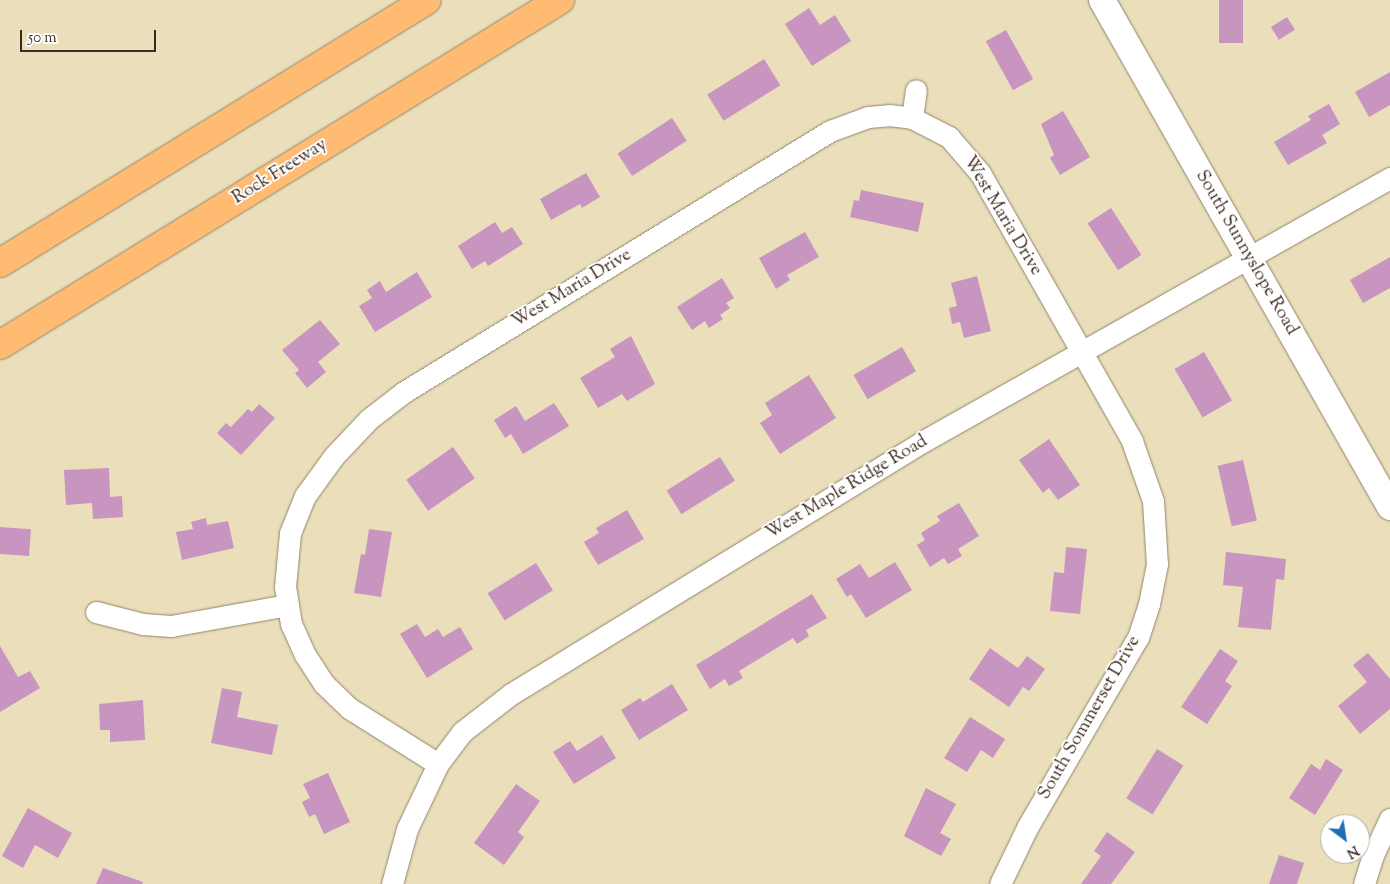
<!DOCTYPE html>
<html>
<head>
<meta charset="utf-8">
<style>
  body { margin:0 }
  #map { position:relative; width:1390px; height:884px; overflow:hidden; background:#eadfba; font-family:"Sorts Mill Goudy",serif }
  div>[style] { position:absolute }
  [style*='--x'] { left:calc(var(--x)*1px); top:calc(var(--y)*1px); width:calc(var(--w)*1px); rotate:calc(var(--a)*1deg) }
  .building>* { inset:0; background:#c795bf; transform-origin:0 0 }
  .roads { filter:drop-shadow(0 0 1px #92846c) drop-shadow(0 0 1px #92846c) }
  .minor>* { height:21px; margin:-10.5px; padding:0 10.5px; transform-origin:10.5px; border-radius:10.5px; background:#fff }
  .tertiary>* { height:26px; margin:-13px; padding:0 13px; transform-origin:13px; border-radius:13px; background:#fff }
  .motorway>* { height:28px; margin:-14px; padding:0 14px; transform-origin:14px; border-radius:14px; background:#febb71 }
  span { translate:-50% -50%; white-space:nowrap; text-align:center; line-height:1.15; -webkit-text-stroke:4px #fff; paint-order:stroke }
  .street-label { font-size:18px; color:#3b2a1e }
  .north { position:absolute; left:1320px; top:814px; width:50px; height:50px; box-sizing:border-box; background:#fff; border:1px solid #b1aaa5; border-radius:50%; rotate:149deg; font-size:14px; font-weight:700; line-height:20px; text-align:center; color:#3b2a1e }
  .north::after { content:''; display:block; margin:auto; width:18px; height:22px; background:#1f6fb2; clip-path:polygon(50% 0,100% 100%,50% 72%,0 100%) }
  .scale { position:absolute; left:20px; top:30px; width:136px; height:22px; box-sizing:border-box; border:2px solid #3b2a1e; border-top:0; padding-left:6px; font-size:15px; line-height:18px; white-space:nowrap; color:#3b2a1e; -webkit-text-stroke:4px #fff; paint-order:stroke }
</style>
</head>
<body>
<div id="map">
  <div class="building">
    <div style="left:1219px;top:0;width:24px;height:43px"></div>
    <div style="clip-path:polygon(809px 8px,820px 25px,835px 15px,851px 41px,812px 66px,785px 24px)"></div>
    <div style="left:1287px;top:17px;width:15px;height:19px;rotate:58deg"></div>
    <div style="left:1006px;top:30px;width:56px;height:23px;rotate:61deg"></div>
    <div style="left:764px;top:59px;width:31px;height:67px;rotate:58deg"></div>
    <div style="clip-path:polygon(1390px 72px,1390px 105px,1369px 117px,1355px 92px)"></div>
    <div style="clip-path:polygon(1329px 104px,1340px 124px,1322px 135px,1327px 143px,1288px 165px,1274px 142px,1311px 120px,1308px 116px)"></div>
    <div style="clip-path:polygon(1063px 111px,1090px 157px,1060px 175px,1050px 158px,1054px 155px,1041px 124px)"></div>
    <div style="left:672px;top:118px;width:27px;height:65px;rotate:57deg"></div>
    <div style="clip-path:polygon(586px 173px,600px 197px,582px 208px,580px 204px,551px 220px,540px 199px)"></div>
    <div style="clip-path:polygon(861px 190px,924px 203px,918px 232px,850px 217px,854px 200px,859px 201px)"></div>
    <div style="left:1111px;top:208px;width:56px;height:28px;rotate:57deg"></div>
    <div style="clip-path:polygon(495px 222px,502px 233px,512px 227px,523px 244px,488px 266px,485px 261px,472px 269px,458px 246px)"></div>
    <div style="clip-path:polygon(805px 232px,819px 257px,787px 275px,790px 280px,776px 289px,759px 258px)"></div>
    <div style="clip-path:polygon(1390px 257px,1390px 288px,1363px 303px,1350px 280px)"></div>
    <div style="clip-path:polygon(417px 272px,432px 297px,375px 332px,359px 306px,372px 298px,367px 290px,380px 281px,386px 292px)"></div>
    <div style="clip-path:polygon(977px 276px,991px 331px,964px 338px,960px 322px,952px 324px,949px 308px,957px 306px,951px 283px)"></div>
    <div style="clip-path:polygon(722px 278px,734px 298px,726px 303px,730px 308px,720px 315px,723px 319px,709px 328px,705px 321px,692px 330px,677px 307px)"></div>
    <div style="clip-path:polygon(320px 320px,340px 344px,318px 362px,326px 372px,307px 388px,295px 373px,299px 370px,282px 350px)"></div>
    <div style="clip-path:polygon(631px 336px,655px 384px,627px 401px,622px 394px,598px 408px,580px 378px,615px 357px,610px 349px)"></div>
    <div style="left:902px;top:347px;width:28px;height:56px;rotate:60deg"></div>
    <div style="left:1204px;top:352px;width:56px;height:34px;rotate:60deg"></div>
    <div style="clip-path:polygon(809px 375px,836px 418px,780px 454px,760px 423px,772px 415px,765px 403px)"></div>
    <div style="clip-path:polygon(554px 403px,569px 426px,523px 454px,511px 434px,505px 438px,494px 420px,516px 406px,525px 421px)"></div>
    <div style="clip-path:polygon(259px 404px,275px 418px,241px 455px,217px 433px,226px 423px,231px 427px,248px 409px,252px 412px)"></div>
    <div style="clip-path:polygon(1049px 439px,1080px 485px,1058px 500px,1049px 488px,1043px 493px,1019px 460px)"></div>
    <div style="left:453px;top:447px;width:38px;height:57px;rotate:55deg"></div>
    <div style="left:720px;top:457px;width:28px;height:63px;rotate:58deg"></div>
    <div style="left:1243px;top:460px;width:62px;height:26px;rotate:77deg"></div>
    <div style="clip-path:polygon(109px 468px,110px 497px,122px 496px,123px 517px,93px 519px,92px 503px,66px 505px,64px 470px)"></div>
    <div style="clip-path:polygon(959px 503px,979px 536px,958px 549px,962px 556px,948px 564px,944px 558px,930px 567px,917px 545px,925px 540px,921px 533px,940px 521px,937px 516px)"></div>
    <div style="clip-path:polygon(627px 510px,644px 539px,598px 565px,584px 542px,599px 533px,596px 528px)"></div>
    <div style="clip-path:polygon(206px 518px,207px 525px,228px 521px,234px 548px,182px 560px,176px 532px,193px 529px,191px 522px)"></div>
    <div style="left:0;top:527px;width:31px;height:27px;rotate:4deg"></div>
    <div style="clip-path:polygon(369px 529px,392px 532px,381px 597px,354px 593px,361px 554px,365px 555px)"></div>
    <div style="clip-path:polygon(1066px 547px,1087px 549px,1080px 614px,1050px 611px,1054px 572px,1064px 573px)"></div>
    <div style="clip-path:polygon(1226px 552px,1286px 559px,1284px 580px,1276px 579px,1271px 630px,1238px 627px,1243px 587px,1223px 585px)"></div>
    <div style="clip-path:polygon(895px 562px,912px 590px,866px 618px,851px 594px,847px 597px,836px 579px,860px 564px,869px 578px)"></div>
    <div style="left:536px;top:563px;width:32px;height:57px;rotate:58deg"></div>
    <div style="clip-path:polygon(812px 594px,827px 618px,806px 630px,809px 636px,797px 644px,793px 638px,739px 671px,743px 678px,729px 686px,725px 679px,710px 689px,696px 665px)"></div>
    <div style="clip-path:polygon(417px 624px,425px 637px,438px 629px,443px 637px,460px 627px,473px 649px,427px 678px,400px 634px)"></div>
    <div style="clip-path:polygon(0 646px,18px 677px,30px 671px,40px 688px,0 712px)"></div>
    <div style="clip-path:polygon(990px 648px,1018px 668px,1027px 656px,1045px 669px,1029px 691px,1023px 687px,1009px 707px,969px 679px)"></div>
    <div style="clip-path:polygon(1220px 649px,1238px 661px,1225px 681px,1232px 686px,1207px 724px,1181px 707px)"></div>
    <div style="clip-path:polygon(1368px 653px,1390px 679px,1390px 709px,1360px 734px,1338px 706px,1367px 682px,1353px 665px)"></div>
    <div style="clip-path:polygon(672px 684px,688px 710px,639px 740px,621px 710px,640px 698px,643px 702px)"></div>
    <div style="clip-path:polygon(222px 688px,242px 692px,237px 717px,278px 725px,272px 755px,211px 743px)"></div>
    <div style="clip-path:polygon(143px 700px,145px 740px,110px 742px,110px 730px,100px 730px,99px 704px)"></div>
    <div style="clip-path:polygon(970px 717px,1005px 739px,993px 758px,981px 750px,967px 772px,944px 758px)"></div>
    <div style="clip-path:polygon(602px 735px,616px 758px,574px 784px,553px 752px,570px 741px,577px 751px)"></div>
    <div style="left:1157px;top:749px;width:31px;height:58px;rotate:32deg"></div>
    <div style="clip-path:polygon(1326px 759px,1343px 770px,1315px 815px,1289px 798px,1311px 764px,1320px 770px)"></div>
    <div style="clip-path:polygon(328px 773px,350px 822px,324px 834px,315px 814px,309px 817px,302px 802px,310px 798px,303px 784px)"></div>
    <div style="clip-path:polygon(516px 784px,540px 801px,518px 832px,524px 837px,504px 865px,474px 843px)"></div>
    <div style="clip-path:polygon(926px 788px,956px 804px,940px 833px,951px 839px,941px 856px,904px 836px)"></div>
    <div style="clip-path:polygon(28px 808px,72px 833px,58px 858px,35px 845px,23px 868px,2px 856px)"></div>
    <div style="clip-path:polygon(1107px 832px,1135px 852px,1111px 884px,1081px 884px,1101px 856px,1094px 851px)"></div>
    <div style="clip-path:polygon(1279px 855px,1304px 863px,1297px 884px,1269px 884px)"></div>
    <div style="clip-path:polygon(103px 868px,143px 882px,142px 884px,96px 884px)"></div>
  </div>
  <div class="roads">
    <div class="minor">
      <div style="--x:912;--y:118;--w:28;--a:-82"></div>
      <div style="--x:96;--y:612;--w:49;--a:14.3"></div>
      <div style="--x:143;--y:624;--w:28;--a:4"></div>
      <div style="--x:171;--y:626;--w:119;--a:-10.2"></div>
      <div style="--x:438;--y:764;--w:105;--a:-147.8"></div>
      <div style="--x:349;--y:708;--w:35;--a:-136"></div>
      <div style="--x:324;--y:684;--w:35;--a:-123"></div>
      <div style="--x:305;--y:655;--w:34;--a:-114"></div>
      <div style="--x:291;--y:624;--w:37;--a:-99"></div>
      <div style="--x:285;--y:587;--w:54;--a:-84.7"></div>
      <div style="--x:290;--y:533;--w:40;--a:-68"></div>
      <div style="--x:305;--y:496;--w:49;--a:-54.1"></div>
      <div style="--x:334;--y:456;--w:51;--a:-46.6"></div>
      <div style="--x:369;--y:419;--w:44;--a:-37.6"></div>
      <div style="--x:404;--y:392;--w:500;--a:-31.5"></div>
      <div style="--x:830;--y:131;--w:40;--a:-20.2"></div>
      <div style="--x:868;--y:117;--w:21;--a:-5"></div>
      <div style="--x:889;--y:115;--w:23;--a:7"></div>
      <div style="--x:912;--y:118;--w:42;--a:27.2"></div>
      <div style="--x:949;--y:137;--w:48;--a:49.3"></div>
      <div style="--x:980;--y:173;--w:308;--a:60.4"></div>
      <div style="--x:1132;--y:441;--w:64;--a:70.7"></div>
      <div style="--x:1153;--y:501;--w:63;--a:86.4"></div>
      <div style="--x:1157;--y:564;--w:41;--a:101.3"></div>
      <div style="--x:1149;--y:604;--w:35;--a:108"></div>
      <div style="--x:1138;--y:637;--w:219;--a:120.2"></div>
      <div style="--x:1028;--y:826;--w:64;--a:115.8"></div>
      <div style="--x:392;--y:884;--w:57;--a:-74.7"></div>
      <div style="--x:407;--y:829;--w:72;--a:-64.5"></div>
      <div style="--x:438;--y:764;--w:40;--a:-53"></div>
      <div style="--x:462;--y:732;--w:62;--a:-37.8"></div>
      <div style="--x:511;--y:694;--w:482;--a:-31.5"></div>
      <div style="--x:922;--y:442;--w:537;--a:-29.43"></div>
      <div style="--x:1364;--y:884;--w:30;--a:-73"></div>
      <div style="--x:1373;--y:855;--w:40;--a:-65"></div>
    </div>
    <div class="tertiary">
      <div style="--x:1102;--y:0;--w:583;--a:60.4"></div>
    </div>
    <div class="motorway">
      <div style="--x:0;--y:263;--w:501;--a:-31.63"></div>
      <div style="--x:0;--y:345;--w:658;--a:-31.64"></div>
    </div>
  </div>
  <div class="street-label">
    <span style="left:280px;top:172px;rotate:-32deg">Rock Freeway</span>
    <span style="left:1002px;top:216px;rotate:59deg">West Maria Drive</span>
    <span style="left:1246px;top:253px;rotate:60deg">South Sunnyslope Road</span>
    <span style="left:572px;top:289px;rotate:-31deg">West Maria Drive</span>
    <span style="left:847px;top:488px;rotate:-31deg">West Maple Ridge Road</span>
    <span style="left:1090px;top:718px;rotate:-60deg">South Sommerset Drive</span>
  </div>
  <div class="north">N</div>
  <div class="scale">50 m</div>
</div>
</body>
</html>
